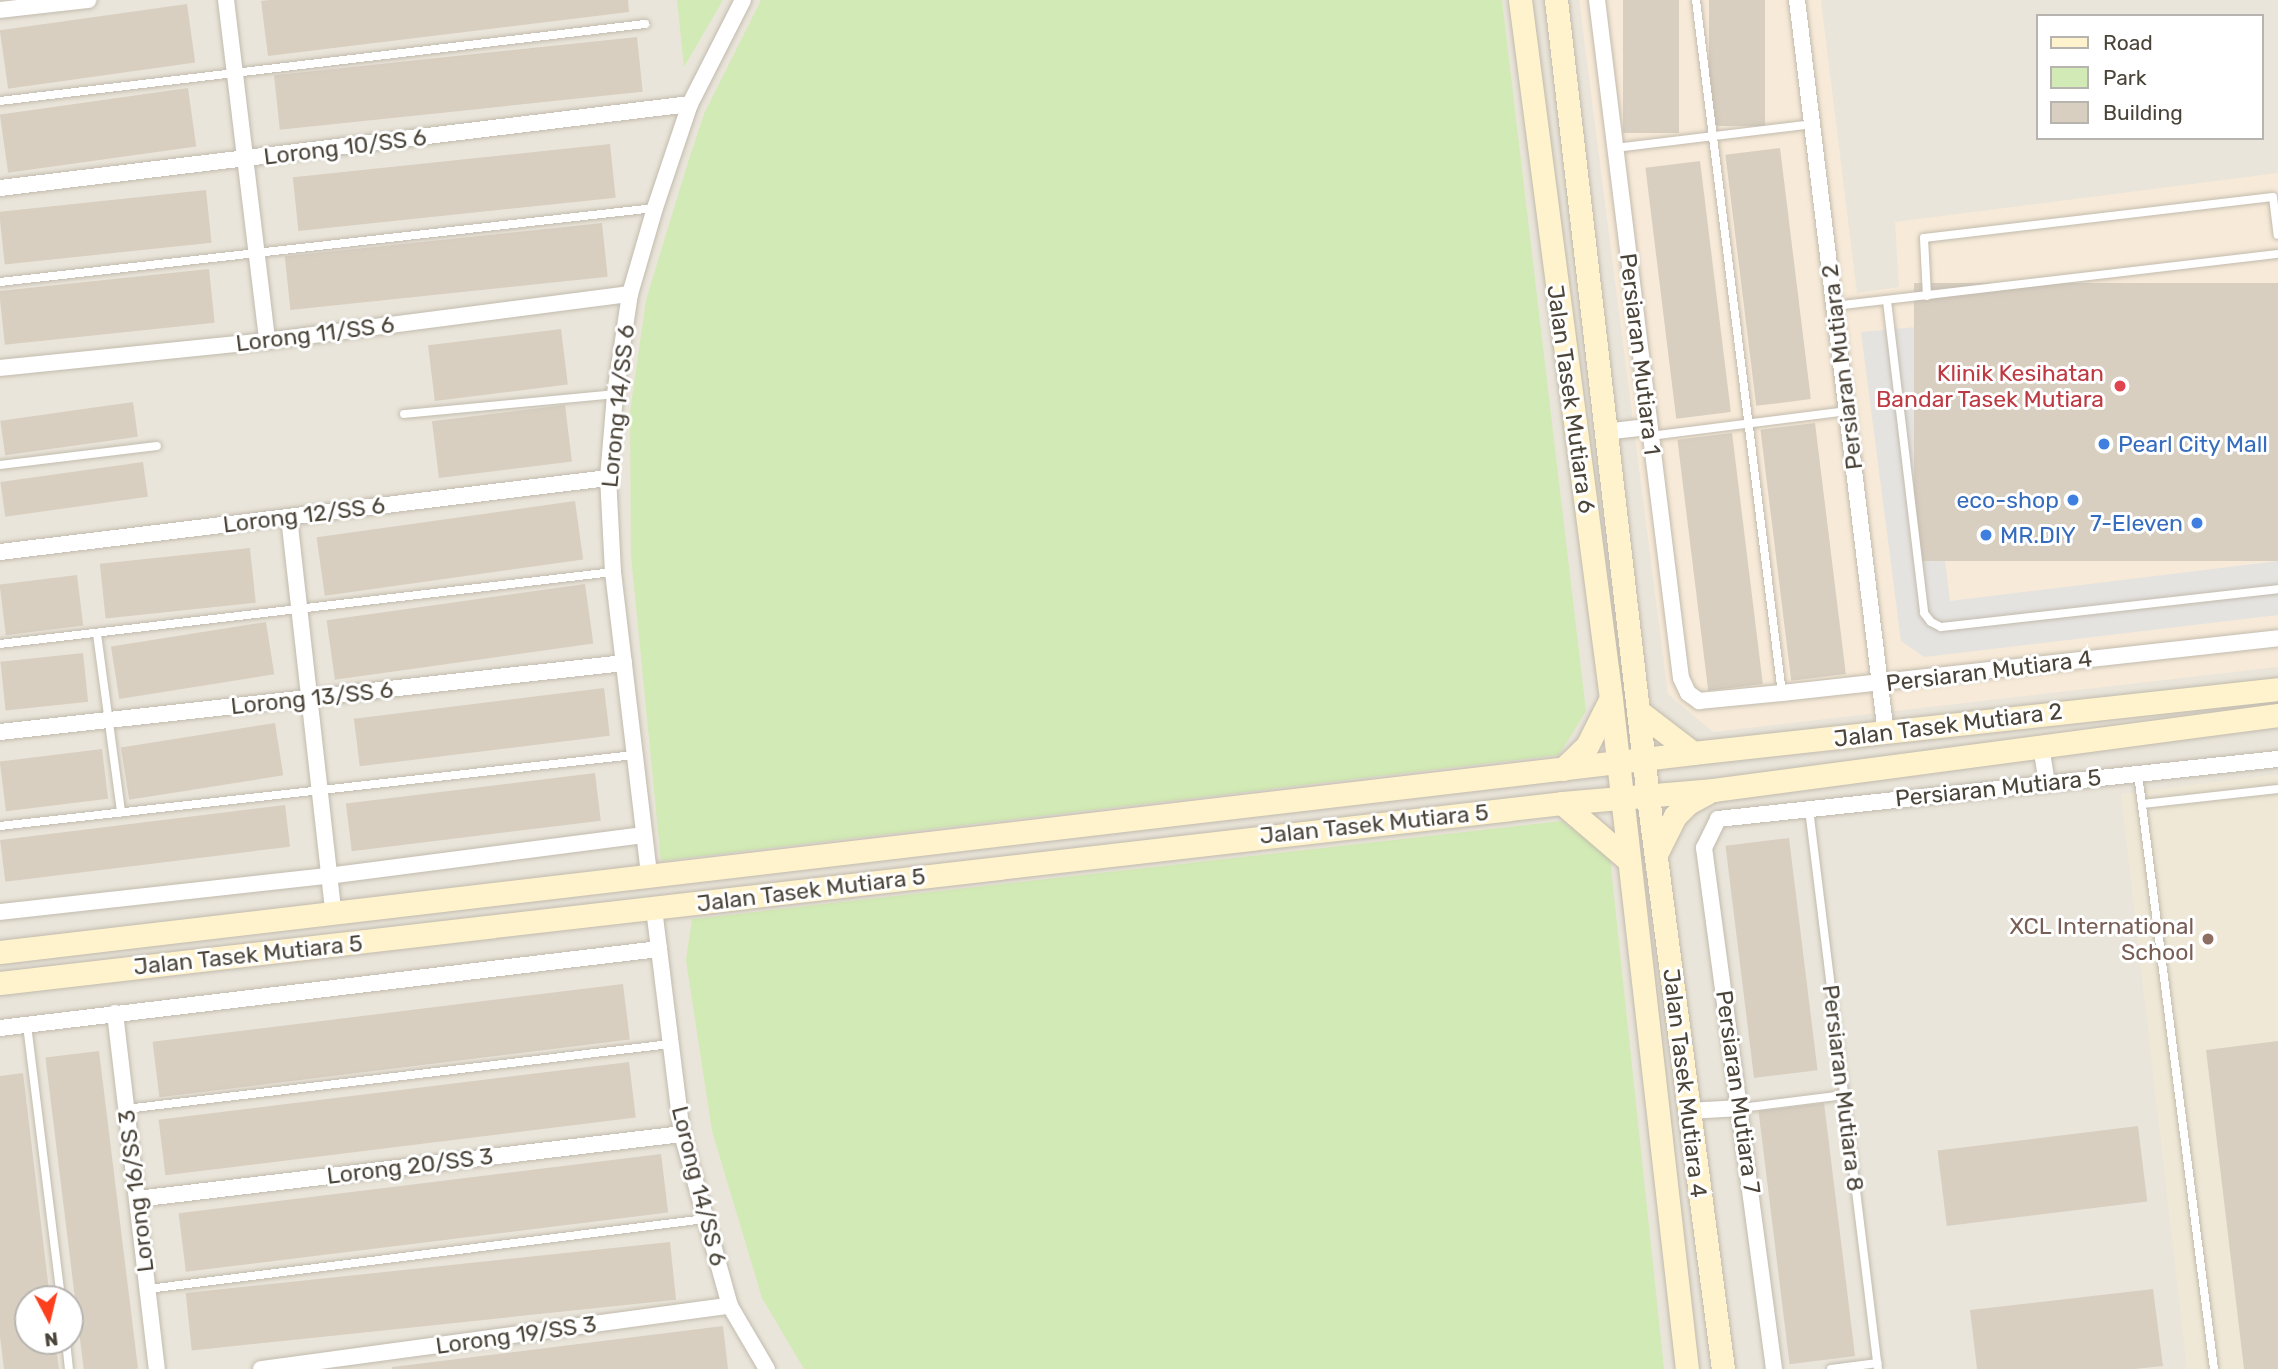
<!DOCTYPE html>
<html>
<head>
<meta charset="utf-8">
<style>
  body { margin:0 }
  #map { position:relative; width:2278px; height:1369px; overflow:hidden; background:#f6f3ec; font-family:Rubik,sans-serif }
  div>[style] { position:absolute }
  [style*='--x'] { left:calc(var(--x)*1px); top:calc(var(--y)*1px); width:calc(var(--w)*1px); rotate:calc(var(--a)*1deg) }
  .residential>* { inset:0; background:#eae5da }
  .commercial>* { inset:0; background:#f7ead8 }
  .education>* { inset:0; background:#efe8d6 }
  .green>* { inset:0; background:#d2eab5 }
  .parking>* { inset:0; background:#e5e3e0 }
  .building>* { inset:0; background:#d8cfc1; transform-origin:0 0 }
  .roads { filter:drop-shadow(0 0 2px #c2bbae) drop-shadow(0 0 2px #c2bbae) }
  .lane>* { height:8px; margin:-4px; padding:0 4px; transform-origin:4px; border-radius:4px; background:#fff }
  .street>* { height:16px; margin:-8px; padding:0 8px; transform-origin:8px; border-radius:8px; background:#fff }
  .secondary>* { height:23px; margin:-11.5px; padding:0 11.5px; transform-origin:11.5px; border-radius:11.5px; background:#fff3cd }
  .dots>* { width:19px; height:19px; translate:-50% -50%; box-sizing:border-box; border:4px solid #fff; border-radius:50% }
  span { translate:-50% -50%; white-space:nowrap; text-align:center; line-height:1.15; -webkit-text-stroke:6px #fff; paint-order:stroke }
  .street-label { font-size:23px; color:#4b4439 }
  .health-label { font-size:23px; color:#be3a42 }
  .right { translate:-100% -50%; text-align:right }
  .shop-label { font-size:23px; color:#366cbe }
  .left { translate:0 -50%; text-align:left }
  .education-label { font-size:23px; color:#785e54 }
  .legend { position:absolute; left:2036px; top:14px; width:228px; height:126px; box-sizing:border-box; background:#fff; border:2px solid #b7b4b0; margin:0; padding:9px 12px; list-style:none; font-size:21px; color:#4b4439 }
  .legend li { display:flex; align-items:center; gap:14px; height:35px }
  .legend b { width:35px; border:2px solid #b7b4b0 }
  .north { position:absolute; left:14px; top:1285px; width:70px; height:70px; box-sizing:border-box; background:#fff; border:2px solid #b7b4b0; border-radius:50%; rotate:173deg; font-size:19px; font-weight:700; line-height:28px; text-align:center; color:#4b4439 }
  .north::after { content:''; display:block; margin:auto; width:24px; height:32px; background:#fc3f1d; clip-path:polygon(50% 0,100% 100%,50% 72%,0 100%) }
</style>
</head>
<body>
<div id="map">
  <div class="residential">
    <div style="clip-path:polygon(evenodd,0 0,2278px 0,2278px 1369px,0 1369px,0 0,2038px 16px,2262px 16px,2262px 138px,2038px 138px,2038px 16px,0 0,28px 1299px,70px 1299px,70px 1341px,28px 1341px,28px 1299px)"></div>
  </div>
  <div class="commercial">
    <div style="clip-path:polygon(1579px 0,1821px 0,1857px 293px,1899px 287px,1895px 222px,2278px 173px,2278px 667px,1713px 732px,1668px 694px)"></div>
  </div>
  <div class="education">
    <div style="clip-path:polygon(2278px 774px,2278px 1369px,2187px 1369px,2121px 794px)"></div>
  </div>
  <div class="green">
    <div style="clip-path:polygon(677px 0,723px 0,684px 67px)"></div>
    <div style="clip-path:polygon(761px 0,1502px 0,1586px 711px,1559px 755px,661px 861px,631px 555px,630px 412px,646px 300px,689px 159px,704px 114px)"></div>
    <div style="clip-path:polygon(1562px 821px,1610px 858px,1664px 1369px,804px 1369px,762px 1298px,712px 1131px,686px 960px,692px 919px)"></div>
  </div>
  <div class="parking">
    <div style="clip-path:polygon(1917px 327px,1950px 601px,2278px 561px,2278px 615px,1924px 657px,1901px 641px,1861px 332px)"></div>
  </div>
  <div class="building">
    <div style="clip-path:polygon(269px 0,628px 0,629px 12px,268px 56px,261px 1px)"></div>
    <div style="left:1623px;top:0;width:56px;height:133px"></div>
    <div style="left:1709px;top:0;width:56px;height:126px"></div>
    <div style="left:187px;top:4px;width:59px;height:189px;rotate:82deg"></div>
    <div style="left:637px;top:37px;width:55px;height:365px;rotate:84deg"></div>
    <div style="left:188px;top:88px;width:59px;height:190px;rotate:82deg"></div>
    <div style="left:610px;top:144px;width:54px;height:319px;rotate:84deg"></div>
    <div style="left:1780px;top:148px;width:253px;height:55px;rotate:83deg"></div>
    <div style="left:1700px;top:161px;width:253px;height:55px;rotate:83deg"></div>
    <div style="left:206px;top:190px;width:53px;height:208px;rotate:84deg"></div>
    <div style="left:602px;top:223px;width:54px;height:319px;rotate:84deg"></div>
    <div style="left:209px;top:269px;width:54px;height:211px;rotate:84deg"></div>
    <div style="left:2278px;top:283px;width:278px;height:364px;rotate:90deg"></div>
    <div style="left:561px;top:329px;width:56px;height:134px;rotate:83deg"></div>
    <div style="left:133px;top:402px;width:35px;height:134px;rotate:82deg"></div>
    <div style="left:565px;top:405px;width:57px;height:134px;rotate:83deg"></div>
    <div style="left:1815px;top:423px;width:253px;height:55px;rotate:83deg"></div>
    <div style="left:1732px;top:433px;width:253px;height:55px;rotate:83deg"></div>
    <div style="left:143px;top:462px;width:35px;height:144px;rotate:82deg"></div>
    <div style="left:575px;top:501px;width:59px;height:261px;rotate:82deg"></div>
    <div style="left:250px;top:548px;width:55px;height:151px;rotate:84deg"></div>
    <div style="left:77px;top:575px;width:51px;height:78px;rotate:83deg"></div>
    <div style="left:585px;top:584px;width:60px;height:261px;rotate:82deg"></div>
    <div style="left:266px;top:622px;width:53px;height:157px;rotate:81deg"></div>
    <div style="left:83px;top:653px;width:49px;height:83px;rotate:84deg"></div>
    <div style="left:604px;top:688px;width:48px;height:252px;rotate:83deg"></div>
    <div style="left:275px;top:723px;width:53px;height:156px;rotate:81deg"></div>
    <div style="left:102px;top:749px;width:50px;height:103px;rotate:83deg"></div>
    <div style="left:595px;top:773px;width:48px;height:251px;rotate:83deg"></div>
    <div style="left:285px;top:805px;width:42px;height:287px;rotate:83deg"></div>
    <div style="left:1789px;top:838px;width:234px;height:64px;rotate:83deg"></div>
    <div style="left:623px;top:984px;width:56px;height:474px;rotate:83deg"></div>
    <div style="clip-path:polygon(2278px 1041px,2278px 1369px,2244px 1369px,2206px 1050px)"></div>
    <div style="left:99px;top:1051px;width:320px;height:54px;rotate:83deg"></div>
    <div style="left:629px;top:1062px;width:56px;height:474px;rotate:83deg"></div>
    <div style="clip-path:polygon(23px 1073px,50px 1299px,28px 1299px,28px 1341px,55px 1341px,59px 1369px,4px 1369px,0 1337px,0 1076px)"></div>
    <div style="left:1824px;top:1103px;width:255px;height:66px;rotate:83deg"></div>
    <div style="left:2138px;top:1126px;width:76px;height:202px;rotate:83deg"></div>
    <div style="left:661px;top:1154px;width:59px;height:486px;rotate:83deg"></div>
    <div style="left:670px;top:1242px;width:58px;height:487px;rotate:84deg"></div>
    <div style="clip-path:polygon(2153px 1289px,2163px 1366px,2135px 1369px,1977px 1369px,1970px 1310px)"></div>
    <div style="clip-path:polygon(723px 1326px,728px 1369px,392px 1369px,392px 1367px)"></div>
  </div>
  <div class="roads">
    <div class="lane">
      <div style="--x:1696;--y:0;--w:698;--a:82.93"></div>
      <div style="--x:0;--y:101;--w:650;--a:-6.81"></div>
      <div style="--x:1615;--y:148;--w:198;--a:-6.9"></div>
      <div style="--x:0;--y:282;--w:659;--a:-6.45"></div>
      <div style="--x:1927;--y:296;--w:58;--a:-93"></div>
      <div style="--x:1924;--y:238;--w:351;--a:-6.7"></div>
      <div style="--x:2273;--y:197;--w:38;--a:83"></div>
      <div style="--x:1887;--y:301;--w:314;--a:83.2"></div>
      <div style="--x:1924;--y:613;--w:11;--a:52"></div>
      <div style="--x:1931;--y:622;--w:11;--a:27"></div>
      <div style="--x:1941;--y:627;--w:339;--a:-6.4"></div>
      <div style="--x:1834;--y:306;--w:447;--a:-6.7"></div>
      <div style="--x:404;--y:414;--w:212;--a:-5.4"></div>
      <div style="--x:1650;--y:436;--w:199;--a:-7.2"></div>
      <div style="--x:0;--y:465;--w:158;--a:-6.9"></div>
      <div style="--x:97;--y:634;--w:180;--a:82.3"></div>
      <div style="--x:0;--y:644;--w:617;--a:-6.7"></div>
      <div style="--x:2138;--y:774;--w:600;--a:82.72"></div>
      <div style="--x:2142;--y:804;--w:137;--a:-6.3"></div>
      <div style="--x:1809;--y:809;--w:564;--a:82.98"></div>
      <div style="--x:0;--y:826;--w:638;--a:-6.39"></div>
      <div style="--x:27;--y:1025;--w:276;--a:82.9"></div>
      <div style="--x:1741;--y:1108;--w:104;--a:-7.2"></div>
      <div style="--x:126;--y:1109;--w:548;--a:-6.81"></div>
      <div style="--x:148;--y:1289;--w:561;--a:-7.16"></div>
      <div style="--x:66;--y:1341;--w:28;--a:84"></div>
      <div style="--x:1831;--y:1369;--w:47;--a:-7.3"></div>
    </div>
    <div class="street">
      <div style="--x:226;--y:0;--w:343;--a:83.1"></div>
      <div style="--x:1597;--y:0;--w:683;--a:82.94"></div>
      <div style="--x:1681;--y:678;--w:17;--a:65"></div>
      <div style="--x:1688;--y:693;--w:14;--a:36"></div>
      <div style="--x:1699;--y:701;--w:83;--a:-5.5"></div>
      <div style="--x:1782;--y:693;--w:499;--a:-6.3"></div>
      <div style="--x:1797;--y:0;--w:739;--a:83.09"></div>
      <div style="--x:0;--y:10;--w:89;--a:-6.5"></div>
      <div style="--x:0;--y:188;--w:695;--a:-6.94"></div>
      <div style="--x:0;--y:368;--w:268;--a:-5.8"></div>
      <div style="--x:267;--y:341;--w:366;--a:-7.4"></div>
      <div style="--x:1604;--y:432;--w:44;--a:-6.5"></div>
      <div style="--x:289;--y:517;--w:397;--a:83.6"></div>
      <div style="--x:0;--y:552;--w:612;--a:-6.94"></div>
      <div style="--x:0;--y:732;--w:628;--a:-6.31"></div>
      <div style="--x:2041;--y:746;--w:37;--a:81"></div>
      <div style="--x:649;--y:874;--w:304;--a:-96.8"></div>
      <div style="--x:613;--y:572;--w:94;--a:-93"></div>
      <div style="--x:608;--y:478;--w:84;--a:-85.2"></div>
      <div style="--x:615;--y:394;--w:101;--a:-81.5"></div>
      <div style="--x:630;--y:294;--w:90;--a:-73.8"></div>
      <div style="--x:655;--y:208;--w:110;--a:-71.4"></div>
      <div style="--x:690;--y:104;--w:117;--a:-63"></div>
      <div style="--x:654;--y:909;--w:227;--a:82.9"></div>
      <div style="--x:682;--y:1134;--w:179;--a:74.4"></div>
      <div style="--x:730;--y:1306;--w:73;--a:59.6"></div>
      <div style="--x:0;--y:912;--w:330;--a:-6.3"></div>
      <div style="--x:328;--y:876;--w:318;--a:-7.4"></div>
      <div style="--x:115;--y:1013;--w:358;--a:83.3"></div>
      <div style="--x:0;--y:1028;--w:664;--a:-6.84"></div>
      <div style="--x:1688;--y:1111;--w:53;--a:-3.2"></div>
      <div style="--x:137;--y:1199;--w:549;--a:-6.8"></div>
      <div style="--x:261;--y:1369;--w:473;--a:-7.7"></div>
      <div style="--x:1774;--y:1369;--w:526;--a:-97.65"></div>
      <div style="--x:1704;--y:848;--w:32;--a:-64"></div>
      <div style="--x:1718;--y:819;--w:563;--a:-6.12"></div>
    </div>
    <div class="secondary">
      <div style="--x:1520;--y:0;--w:705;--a:82.58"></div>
      <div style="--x:1611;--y:699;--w:674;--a:83.53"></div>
      <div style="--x:1556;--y:0;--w:802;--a:83.42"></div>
      <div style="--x:1648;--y:797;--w:577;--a:82.53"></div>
      <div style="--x:1638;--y:711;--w:69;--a:37.4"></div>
      <div style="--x:1563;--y:769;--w:33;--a:-44"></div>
      <div style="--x:1587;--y:746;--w:51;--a:-63.4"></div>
      <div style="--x:1562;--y:803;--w:86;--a:40.7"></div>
      <div style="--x:1657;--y:852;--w:40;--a:-63.4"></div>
      <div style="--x:1675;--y:816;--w:18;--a:-45"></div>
      <div style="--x:1688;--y:803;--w:21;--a:-28"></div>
      <div style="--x:0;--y:952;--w:1705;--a:-6.7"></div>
      <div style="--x:1693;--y:753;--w:588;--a:-6.24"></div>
      <div style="--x:0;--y:983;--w:1572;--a:-6.57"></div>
      <div style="--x:1562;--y:803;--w:152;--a:-4.9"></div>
      <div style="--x:1713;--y:790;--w:570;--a:-7.56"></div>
    </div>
  </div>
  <div class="dots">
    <div style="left:2120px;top:386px;background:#e0444e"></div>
    <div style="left:2104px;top:444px;background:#3f7fe0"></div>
    <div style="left:2073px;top:500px;background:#3f7fe0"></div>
    <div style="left:2197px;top:523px;background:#3f7fe0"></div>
    <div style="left:1986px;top:535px;background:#3f7fe0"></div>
    <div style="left:2208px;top:939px;background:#8d6e63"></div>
  </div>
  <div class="street-label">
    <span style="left:345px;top:147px;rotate:-7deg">Lorong 10/SS 6</span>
    <span style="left:315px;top:334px;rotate:-7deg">Lorong 11/SS 6</span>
    <span style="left:1640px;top:354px;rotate:83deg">Persiaran Mutiara 1</span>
    <span style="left:1842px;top:367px;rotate:-97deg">Persiaran Mutiara 2</span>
    <span style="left:1571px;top:399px;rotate:82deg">Jalan Tasek Mutiara 6</span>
    <span style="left:618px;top:406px;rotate:-84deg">Lorong 14/SS 6</span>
    <span style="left:304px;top:515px;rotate:-7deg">Lorong 12/SS 6</span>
    <span style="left:1989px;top:671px;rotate:-7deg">Persiaran Mutiara 4</span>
    <span style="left:312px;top:698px;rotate:-6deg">Lorong 13/SS 6</span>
    <span style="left:1948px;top:725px;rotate:-7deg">Jalan Tasek Mutiara 2</span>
    <span style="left:1998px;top:788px;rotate:-6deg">Persiaran Mutiara 5</span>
    <span style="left:1374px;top:824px;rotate:-6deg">Jalan Tasek Mutiara 5</span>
    <span style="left:811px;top:890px;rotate:-7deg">Jalan Tasek Mutiara 5</span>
    <span style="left:248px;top:955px;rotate:-6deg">Jalan Tasek Mutiara 5</span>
    <span style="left:1685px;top:1083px;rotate:83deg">Jalan Tasek Mutiara 4</span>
    <span style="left:1843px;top:1088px;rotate:83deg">Persiaran Mutiara 8</span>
    <span style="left:1738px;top:1092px;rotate:82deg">Persiaran Mutiara 7</span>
    <span style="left:410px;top:1166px;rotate:-7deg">Lorong 20/SS 3</span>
    <span style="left:699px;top:1186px;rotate:76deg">Lorong 14/SS 6</span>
    <span style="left:136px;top:1191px;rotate:-97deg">Lorong 16/SS 3</span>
    <span style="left:516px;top:1335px;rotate:-8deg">Lorong 19/SS 3</span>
  </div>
  <div class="health-label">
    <span class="right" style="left:2104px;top:386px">Klinik Kesihatan<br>Bandar Tasek Mutiara</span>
  </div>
  <div class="shop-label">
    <span class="left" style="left:2118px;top:444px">Pearl City Mall</span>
    <span class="right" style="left:2059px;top:500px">eco-shop</span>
    <span class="right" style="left:2183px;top:523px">7-Eleven</span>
    <span class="left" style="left:2000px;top:535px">MR.DIY</span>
  </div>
  <div class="education-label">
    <span class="right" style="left:2194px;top:939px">XCL International<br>School</span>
  </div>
  <ul class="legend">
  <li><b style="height:9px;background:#fff3cd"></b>Road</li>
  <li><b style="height:19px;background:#d2eab5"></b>Park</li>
  <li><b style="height:19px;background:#d8cfc1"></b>Building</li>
  </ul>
  <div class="north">N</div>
</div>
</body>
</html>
